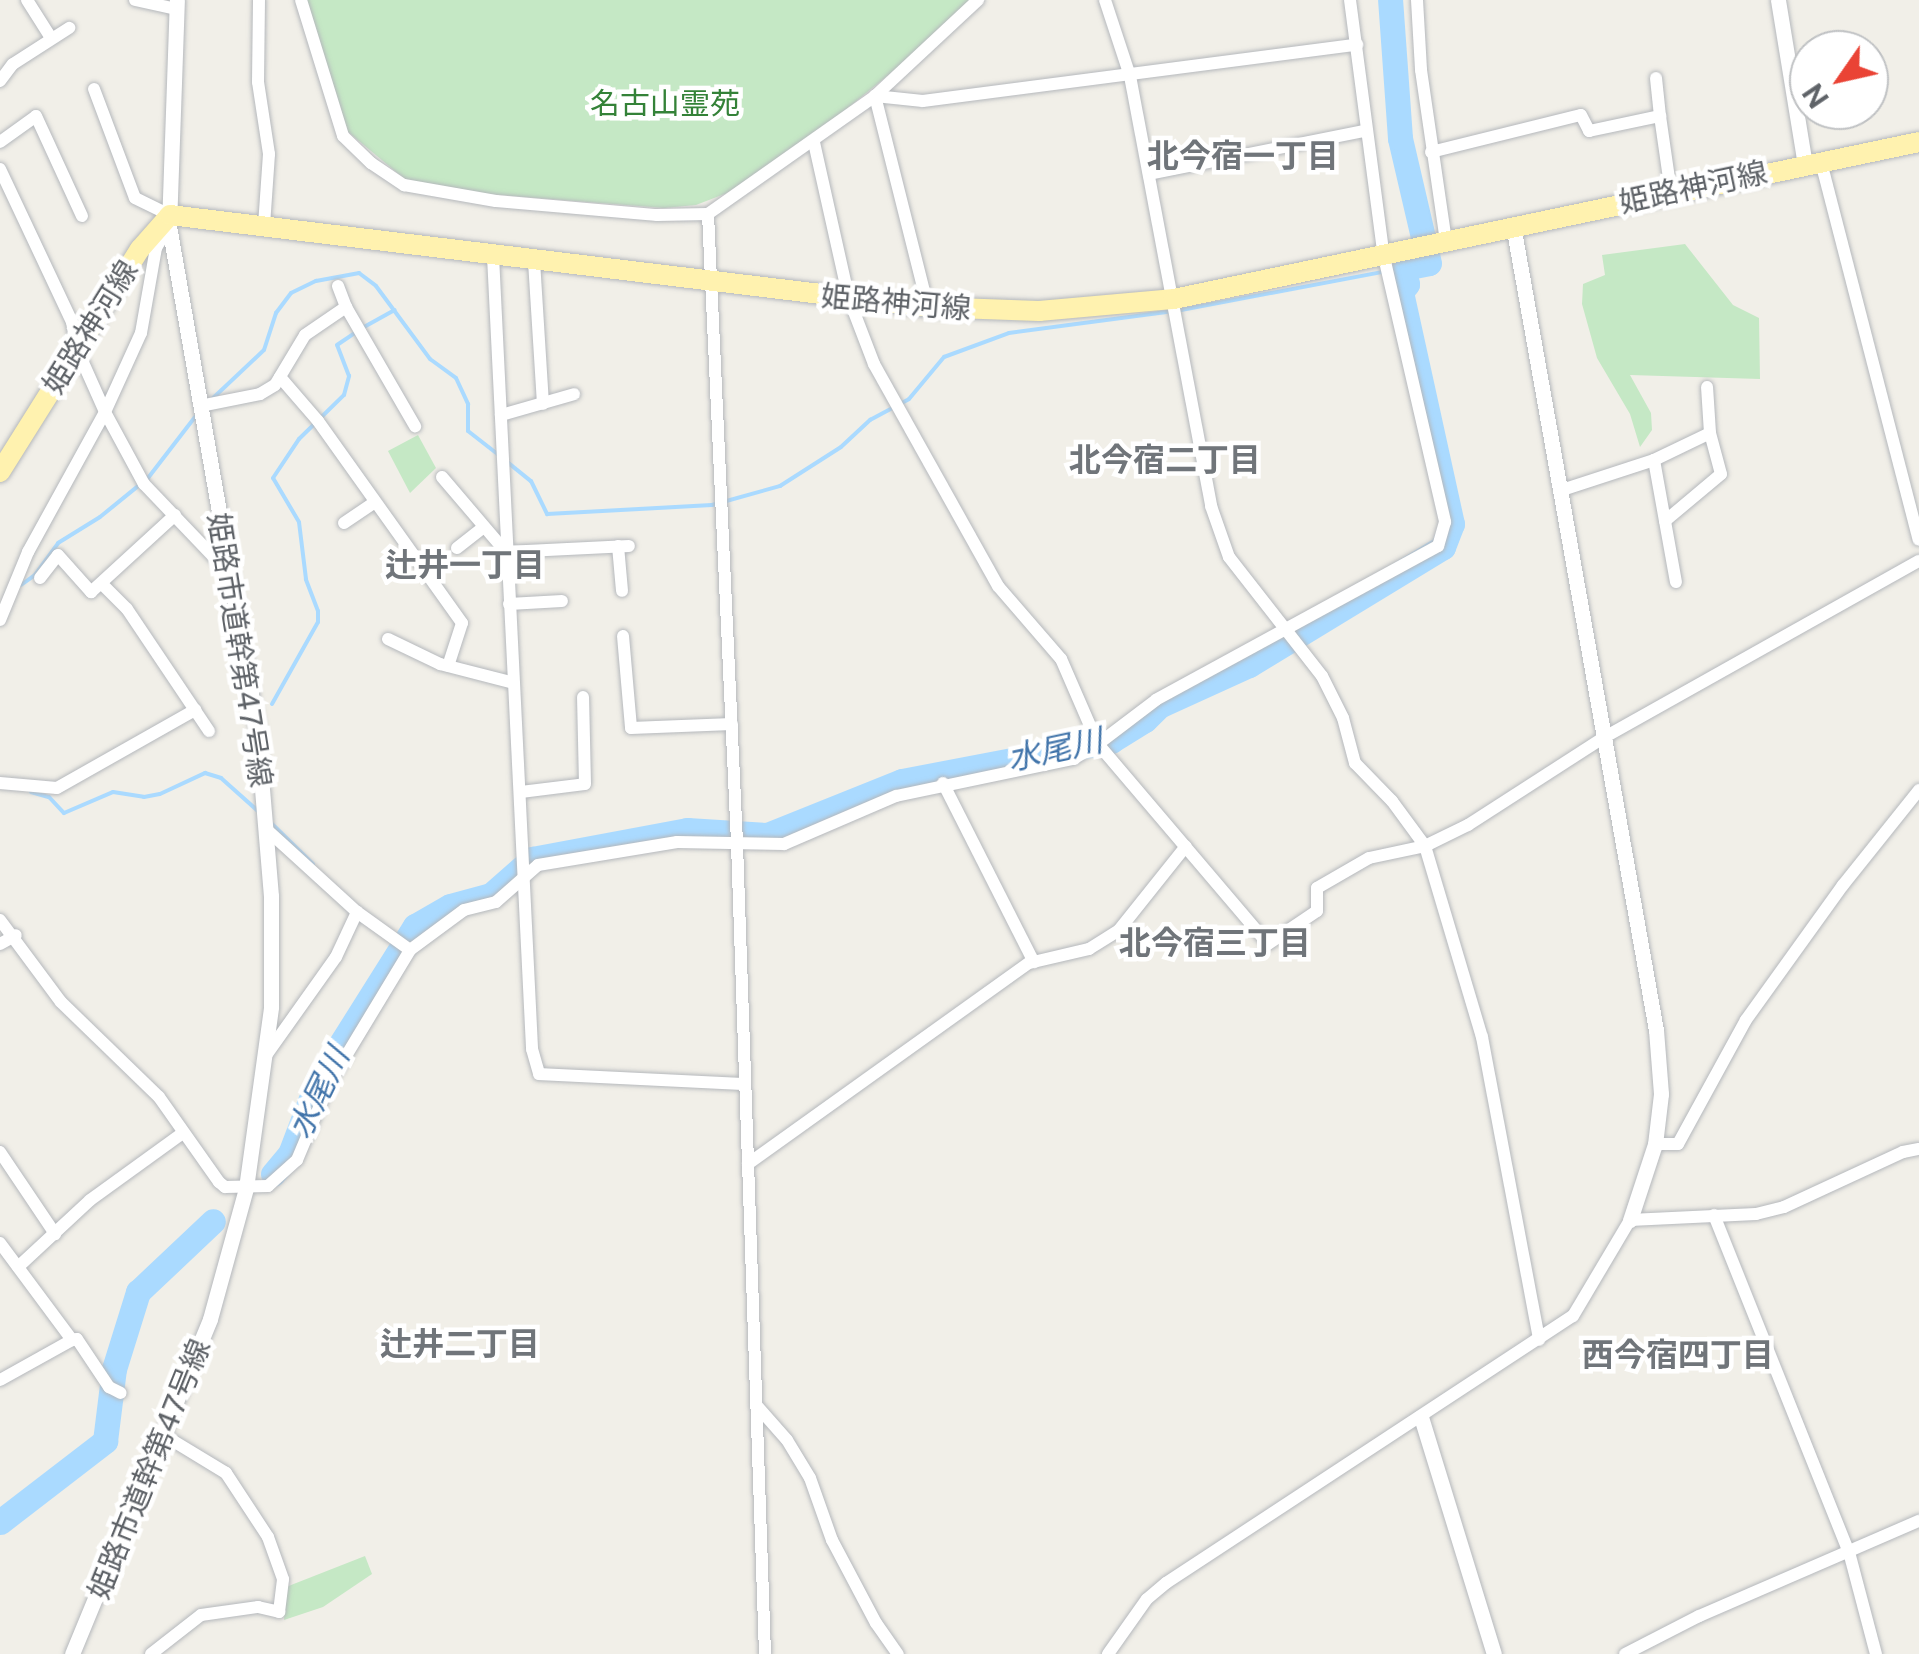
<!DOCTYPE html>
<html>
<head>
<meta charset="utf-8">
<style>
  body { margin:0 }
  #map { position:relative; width:1919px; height:1654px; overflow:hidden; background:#f1efe8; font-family:"Public Sans","Noto Sans JP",sans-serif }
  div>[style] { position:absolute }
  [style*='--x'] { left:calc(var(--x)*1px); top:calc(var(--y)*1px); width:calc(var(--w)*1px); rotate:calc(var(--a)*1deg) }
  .green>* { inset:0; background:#c5e8c5 }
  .stream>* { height:4px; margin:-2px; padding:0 2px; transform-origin:2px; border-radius:2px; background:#aadaff }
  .river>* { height:25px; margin:-12.5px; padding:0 12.5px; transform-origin:12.5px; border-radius:12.5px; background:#aadaff }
  .roads { filter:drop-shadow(0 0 2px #b5b8bc) drop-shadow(0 0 2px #b5b8bc) }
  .minor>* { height:12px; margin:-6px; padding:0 6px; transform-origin:6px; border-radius:6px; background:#fff }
  .tertiary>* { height:15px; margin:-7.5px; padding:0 7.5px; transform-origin:7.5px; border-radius:7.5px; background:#fff }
  .primary>* { height:20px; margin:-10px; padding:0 10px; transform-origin:10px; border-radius:10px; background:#fff2af }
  span { translate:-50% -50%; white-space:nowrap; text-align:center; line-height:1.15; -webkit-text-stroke:9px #fff; paint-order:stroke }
  .park-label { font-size:30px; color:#348238 }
  .street-label { font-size:30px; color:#5f6368 }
  .neighbourhood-label { font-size:32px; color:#70757a; font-weight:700 }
  .water-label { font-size:32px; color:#4174aa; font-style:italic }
  .north { position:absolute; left:1789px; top:30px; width:100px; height:100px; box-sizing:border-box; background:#fff; border:2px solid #bfc1c3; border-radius:50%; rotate:236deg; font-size:28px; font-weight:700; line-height:40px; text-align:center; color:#5f6368 }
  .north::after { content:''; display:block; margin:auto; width:35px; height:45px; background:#ea4335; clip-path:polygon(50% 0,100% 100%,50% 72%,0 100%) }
</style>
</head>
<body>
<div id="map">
  <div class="green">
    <div style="clip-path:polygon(306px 0,970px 0,908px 59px,807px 141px,727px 193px,696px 205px,664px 208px,487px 194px,407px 181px,347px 131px)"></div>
    <div style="clip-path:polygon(1685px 244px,1733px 305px,1759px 318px,1760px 379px,1630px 375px,1651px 413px,1652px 430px,1640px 447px,1630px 414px,1597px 358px,1582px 304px,1583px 284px,1605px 275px,1602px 255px)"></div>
    <div style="clip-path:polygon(418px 435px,436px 468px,410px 493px,388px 451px)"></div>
    <div style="clip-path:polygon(365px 1556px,372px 1574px,323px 1607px,284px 1620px,286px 1587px)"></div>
  </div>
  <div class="stream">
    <div style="--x:364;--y:327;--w:35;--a:-29"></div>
    <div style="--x:212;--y:399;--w:71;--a:-43.3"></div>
    <div style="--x:264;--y:350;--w:39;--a:-72"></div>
    <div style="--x:276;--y:313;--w:25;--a:-53"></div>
    <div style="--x:291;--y:293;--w:28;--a:-26"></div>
    <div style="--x:316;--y:281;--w:44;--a:-10.5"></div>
    <div style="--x:359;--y:273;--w:21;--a:37"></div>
    <div style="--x:376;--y:286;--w:91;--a:53.5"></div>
    <div style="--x:430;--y:359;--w:32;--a:36"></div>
    <div style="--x:456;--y:378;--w:29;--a:65"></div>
    <div style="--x:468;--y:404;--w:27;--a:90"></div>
    <div style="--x:468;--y:431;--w:39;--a:38"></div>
    <div style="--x:506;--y:461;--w:32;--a:39"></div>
    <div style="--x:531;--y:481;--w:37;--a:64"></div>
    <div style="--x:547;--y:514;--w:165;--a:-3.1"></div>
    <div style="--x:712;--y:505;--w:71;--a:-15.6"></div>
    <div style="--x:780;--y:486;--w:72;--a:-32.6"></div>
    <div style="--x:841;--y:447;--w:40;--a:-43"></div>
    <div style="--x:870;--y:420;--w:44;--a:-28.3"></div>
    <div style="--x:909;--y:399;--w:55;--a:-50.2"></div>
    <div style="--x:944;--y:357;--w:69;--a:-20.3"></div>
    <div style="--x:1009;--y:333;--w:174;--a:-7.6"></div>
    <div style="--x:1181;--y:310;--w:227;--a:-10.7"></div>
    <div style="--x:21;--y:585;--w:17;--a:-36"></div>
    <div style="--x:35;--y:575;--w:39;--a:-54"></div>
    <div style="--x:58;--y:543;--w:49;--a:-31.8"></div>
    <div style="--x:100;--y:517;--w:62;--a:-39.1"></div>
    <div style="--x:148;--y:478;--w:77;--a:-52.4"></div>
    <div style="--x:272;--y:704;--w:94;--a:-60.7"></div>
    <div style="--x:318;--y:622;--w:11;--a:-90"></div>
    <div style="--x:318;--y:611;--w:34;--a:-111"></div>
    <div style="--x:306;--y:579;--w:57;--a:-97"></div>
    <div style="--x:299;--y:522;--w:51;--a:-120.6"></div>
    <div style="--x:273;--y:478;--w:47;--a:-56.3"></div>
    <div style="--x:299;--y:439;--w:63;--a:-44.4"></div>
    <div style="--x:344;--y:395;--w:20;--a:-75"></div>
    <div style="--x:349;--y:376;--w:33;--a:-111"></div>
    <div style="--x:337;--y:345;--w:23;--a:-34"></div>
    <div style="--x:31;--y:792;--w:19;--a:16"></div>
    <div style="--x:49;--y:797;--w:22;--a:47"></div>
    <div style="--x:64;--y:813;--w:53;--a:-23.2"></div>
    <div style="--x:113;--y:792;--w:31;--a:9"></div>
    <div style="--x:144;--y:797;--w:16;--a:-11"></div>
    <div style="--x:160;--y:794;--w:50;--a:-25"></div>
    <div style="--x:205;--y:773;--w:17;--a:17"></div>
    <div style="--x:221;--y:778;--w:51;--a:41.8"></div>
    <div style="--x:270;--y:822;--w:60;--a:44.3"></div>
  </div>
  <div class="river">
    <div style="--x:273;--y:1174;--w:26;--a:-50"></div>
    <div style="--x:290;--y:1154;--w:79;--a:-69.3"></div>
    <div style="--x:318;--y:1080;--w:182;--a:-57.8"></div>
    <div style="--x:415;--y:926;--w:40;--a:-29.7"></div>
    <div style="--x:450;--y:906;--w:42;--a:-15"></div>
    <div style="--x:491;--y:895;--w:55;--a:-41.3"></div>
    <div style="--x:532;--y:859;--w:158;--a:-10.6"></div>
    <div style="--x:687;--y:830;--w:80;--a:3.6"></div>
    <div style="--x:767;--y:835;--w:145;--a:-21.8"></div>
    <div style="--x:902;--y:781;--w:213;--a:-10.8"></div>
    <div style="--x:1111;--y:741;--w:40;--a:-32"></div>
    <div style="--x:1145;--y:720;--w:20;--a:-45"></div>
    <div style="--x:1159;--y:706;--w:99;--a:-24.5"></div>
    <div style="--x:1249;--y:665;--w:227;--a:-31.3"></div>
    <div style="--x:1443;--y:547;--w:25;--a:-69"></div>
    <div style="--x:1452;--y:524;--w:238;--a:-102.4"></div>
    <div style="--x:1401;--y:292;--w:10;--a:-53"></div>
    <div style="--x:1407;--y:284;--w:16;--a:-101"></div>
    <div style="--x:1404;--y:268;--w:25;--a:-11"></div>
    <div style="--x:1429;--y:263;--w:128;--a:-103.1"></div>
    <div style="--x:1400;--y:138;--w:138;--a:-94.1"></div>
    <div style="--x:0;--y:1522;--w:133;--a:-37.6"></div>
    <div style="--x:105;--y:1441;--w:73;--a:-82.9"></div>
    <div style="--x:114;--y:1369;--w:81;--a:-72.7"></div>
    <div style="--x:138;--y:1292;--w:103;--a:-43.4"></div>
  </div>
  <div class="roads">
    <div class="minor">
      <div style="--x:27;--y:0;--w:45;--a:57.7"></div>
      <div style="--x:135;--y:0;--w:43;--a:12.1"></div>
      <div style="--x:259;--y:0;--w:82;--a:90.7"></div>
      <div style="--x:258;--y:82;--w:73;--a:81.3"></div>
      <div style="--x:269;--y:154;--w:72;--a:94"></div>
      <div style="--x:301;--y:0;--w:142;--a:72.8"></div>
      <div style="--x:343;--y:136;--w:39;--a:44"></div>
      <div style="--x:371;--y:163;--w:40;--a:34"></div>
      <div style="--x:404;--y:185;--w:93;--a:9.9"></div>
      <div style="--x:496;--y:201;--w:162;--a:5"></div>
      <div style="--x:657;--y:215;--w:51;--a:-1.1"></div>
      <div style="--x:1105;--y:0;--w:80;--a:71.8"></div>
      <div style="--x:1130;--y:76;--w:438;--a:79.3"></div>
      <div style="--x:1211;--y:506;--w:54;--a:70.6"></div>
      <div style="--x:1229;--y:557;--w:151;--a:52"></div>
      <div style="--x:1322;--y:676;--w:47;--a:63.4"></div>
      <div style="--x:1343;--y:718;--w:47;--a:75.1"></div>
      <div style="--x:1355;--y:763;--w:53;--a:45.8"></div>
      <div style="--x:1392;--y:801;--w:56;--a:53.7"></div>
      <div style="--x:1425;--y:846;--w:199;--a:73.4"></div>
      <div style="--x:1482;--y:1037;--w:308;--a:79.3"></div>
      <div style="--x:1350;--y:0;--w:259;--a:82.5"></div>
      <div style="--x:1384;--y:257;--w:272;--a:77"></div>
      <div style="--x:1445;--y:522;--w:25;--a:106"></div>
      <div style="--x:1438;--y:546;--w:321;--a:151.4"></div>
      <div style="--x:1156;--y:700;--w:73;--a:142.8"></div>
      <div style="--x:1098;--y:744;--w:262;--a:49.6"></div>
      <div style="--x:1268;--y:944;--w:59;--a:-34"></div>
      <div style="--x:1317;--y:911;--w:23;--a:-90"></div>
      <div style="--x:1317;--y:888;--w:60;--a:-30"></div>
      <div style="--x:1369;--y:858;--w:57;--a:-12.1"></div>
      <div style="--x:1425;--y:846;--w:48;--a:-26"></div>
      <div style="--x:1468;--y:825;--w:161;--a:-32.8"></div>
      <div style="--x:1603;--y:738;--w:362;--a:-29.3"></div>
      <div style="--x:1417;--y:0;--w:70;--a:86.7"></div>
      <div style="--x:1421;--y:70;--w:174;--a:81.7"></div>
      <div style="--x:1656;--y:78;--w:38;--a:84"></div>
      <div style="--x:0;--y:81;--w:21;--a:-53"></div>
      <div style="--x:13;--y:64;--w:67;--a:-32.7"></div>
      <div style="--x:94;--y:89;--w:116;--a:69.4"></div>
      <div style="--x:135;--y:198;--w:39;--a:26"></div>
      <div style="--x:0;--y:142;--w:44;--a:-35.8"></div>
      <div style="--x:36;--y:116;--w:110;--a:65.3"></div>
      <div style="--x:1431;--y:152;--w:154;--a:-13.9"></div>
      <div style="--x:1581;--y:115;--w:18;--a:63"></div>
      <div style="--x:1589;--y:131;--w:73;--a:-11.9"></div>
      <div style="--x:1660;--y:116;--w:77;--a:81.8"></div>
      <div style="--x:1821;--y:162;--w:390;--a:75.5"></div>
      <div style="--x:0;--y:169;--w:169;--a:64.8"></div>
      <div style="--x:72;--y:322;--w:27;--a:80"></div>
      <div style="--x:77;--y:349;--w:69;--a:66"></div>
      <div style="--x:105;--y:412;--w:82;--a:61.6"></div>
      <div style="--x:144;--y:484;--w:120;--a:46.3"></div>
      <div style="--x:1149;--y:174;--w:220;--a:-11.3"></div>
      <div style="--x:493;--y:256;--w:794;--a:87.18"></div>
      <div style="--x:532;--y:1049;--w:26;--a:74"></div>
      <div style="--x:539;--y:1074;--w:203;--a:2.8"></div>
      <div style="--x:534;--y:261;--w:143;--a:86.4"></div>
      <div style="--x:338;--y:286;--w:22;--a:69"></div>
      <div style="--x:346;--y:307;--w:138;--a:59.9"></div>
      <div style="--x:928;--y:307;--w:218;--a:-104.1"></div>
      <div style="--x:875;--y:96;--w:48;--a:5.9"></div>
      <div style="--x:923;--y:101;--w:438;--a:-7.4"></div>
      <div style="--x:280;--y:377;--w:58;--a:49.2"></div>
      <div style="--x:318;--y:421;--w:248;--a:54.5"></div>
      <div style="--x:462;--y:623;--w:45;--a:108"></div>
      <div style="--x:200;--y:406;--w:61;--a:-11.3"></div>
      <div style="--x:260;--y:394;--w:17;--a:-31"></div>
      <div style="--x:275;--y:385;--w:58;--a:-59"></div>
      <div style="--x:305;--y:335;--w:50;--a:-34.3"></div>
      <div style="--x:501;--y:415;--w:76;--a:-16"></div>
      <div style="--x:1654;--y:460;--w:124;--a:79.8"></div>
      <div style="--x:442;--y:477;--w:99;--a:49.5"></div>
      <div style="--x:506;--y:552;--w:123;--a:-2.8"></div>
      <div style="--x:1559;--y:491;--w:100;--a:-18.1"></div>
      <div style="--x:1654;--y:460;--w:62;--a:-25.7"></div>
      <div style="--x:1665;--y:521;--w:73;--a:-40"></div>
      <div style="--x:1721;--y:474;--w:42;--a:-105"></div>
      <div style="--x:1710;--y:433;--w:46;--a:-93.7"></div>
      <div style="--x:344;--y:523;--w:37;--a:-34"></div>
      <div style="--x:618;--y:546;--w:45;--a:84.9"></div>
      <div style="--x:457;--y:548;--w:34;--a:-38"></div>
      <div style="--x:40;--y:578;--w:29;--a:-52"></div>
      <div style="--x:58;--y:555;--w:50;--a:48.3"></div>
      <div style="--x:91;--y:592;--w:114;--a:-42.5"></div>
      <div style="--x:102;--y:584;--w:35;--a:45"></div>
      <div style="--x:127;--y:609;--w:147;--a:56.1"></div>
      <div style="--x:509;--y:604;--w:53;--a:-3.2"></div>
      <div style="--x:0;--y:620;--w:74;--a:-67.6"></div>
      <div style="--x:28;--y:552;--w:160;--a:-61.2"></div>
      <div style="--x:105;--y:412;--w:87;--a:-65.5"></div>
      <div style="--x:141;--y:333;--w:86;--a:-80"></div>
      <div style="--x:156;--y:248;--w:23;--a:-59"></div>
      <div style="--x:623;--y:636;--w:92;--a:85"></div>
      <div style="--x:631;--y:728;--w:101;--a:-2.3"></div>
      <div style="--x:388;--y:639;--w:58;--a:25.7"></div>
      <div style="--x:440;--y:664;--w:76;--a:14.4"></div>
      <div style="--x:0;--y:783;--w:57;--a:5"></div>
      <div style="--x:57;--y:788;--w:159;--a:-29.5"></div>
      <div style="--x:943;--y:783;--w:201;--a:63.1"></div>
      <div style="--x:521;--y:792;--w:64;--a:-7.1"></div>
      <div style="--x:585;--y:784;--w:87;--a:-91.3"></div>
      <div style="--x:266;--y:829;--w:123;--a:42.4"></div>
      <div style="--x:357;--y:912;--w:65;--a:35.6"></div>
      <div style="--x:0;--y:920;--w:102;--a:53.4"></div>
      <div style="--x:61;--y:1002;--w:136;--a:44.1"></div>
      <div style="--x:159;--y:1097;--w:104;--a:54.8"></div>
      <div style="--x:219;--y:1182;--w:8;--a:40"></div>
      <div style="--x:225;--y:1187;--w:43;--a:-1.3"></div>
      <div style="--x:268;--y:1186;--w:39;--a:-42"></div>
      <div style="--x:297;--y:1160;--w:82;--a:-67.2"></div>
      <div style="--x:329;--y:1084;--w:157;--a:-58.8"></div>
      <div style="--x:410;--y:950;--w:67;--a:-36.5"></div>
      <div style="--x:464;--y:910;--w:33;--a:-14"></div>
      <div style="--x:496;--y:902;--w:56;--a:-41.4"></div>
      <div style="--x:538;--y:865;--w:141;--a:-9.4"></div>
      <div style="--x:677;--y:842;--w:107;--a:1.1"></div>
      <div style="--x:784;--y:844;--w:122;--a:-23.2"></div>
      <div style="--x:896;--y:796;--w:181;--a:-11.8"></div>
      <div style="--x:1073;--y:759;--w:29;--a:-31"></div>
      <div style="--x:1098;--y:744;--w:93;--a:-113.5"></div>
      <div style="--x:1061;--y:659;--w:96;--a:-130.8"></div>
      <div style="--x:998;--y:586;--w:254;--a:-119.2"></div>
      <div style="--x:874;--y:364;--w:70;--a:-111"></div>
      <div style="--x:849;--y:299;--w:160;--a:-102.6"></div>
      <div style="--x:0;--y:944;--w:18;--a:-29"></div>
      <div style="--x:267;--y:1054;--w:119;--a:-54.6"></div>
      <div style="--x:336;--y:957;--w:50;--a:-65"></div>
      <div style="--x:1655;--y:1144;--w:23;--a:0"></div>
      <div style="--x:1678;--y:1144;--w:141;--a:-61.3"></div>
      <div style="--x:1746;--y:1020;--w:166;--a:-54.3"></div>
      <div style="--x:1843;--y:885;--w:122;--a:-51.3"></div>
      <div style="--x:0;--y:1152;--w:99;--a:56.1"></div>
      <div style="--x:748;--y:1164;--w:345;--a:-35.6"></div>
      <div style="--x:1029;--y:963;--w:62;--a:-13.1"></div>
      <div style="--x:1089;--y:949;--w:36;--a:-32"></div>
      <div style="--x:1119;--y:930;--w:107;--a:-51.4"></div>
      <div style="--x:1714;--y:1215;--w:363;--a:68.2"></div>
      <div style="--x:1849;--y:1552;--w:106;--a:75.2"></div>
      <div style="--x:0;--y:1243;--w:121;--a:53.4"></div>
      <div style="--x:72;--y:1340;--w:82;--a:150.9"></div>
      <div style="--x:18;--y:1267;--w:98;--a:-42.9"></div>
      <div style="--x:90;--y:1200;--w:115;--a:-35.8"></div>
      <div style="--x:72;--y:1340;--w:5;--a:-11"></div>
      <div style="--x:77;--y:1339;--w:58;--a:56.3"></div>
      <div style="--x:109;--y:1387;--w:13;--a:27"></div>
      <div style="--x:757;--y:1406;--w:45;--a:48.6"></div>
      <div style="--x:787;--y:1440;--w:44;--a:58.8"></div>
      <div style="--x:810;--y:1478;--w:66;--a:70.5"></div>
      <div style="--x:832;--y:1540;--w:94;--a:62.1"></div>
      <div style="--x:876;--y:1623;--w:38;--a:55"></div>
      <div style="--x:151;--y:1654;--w:63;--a:-38"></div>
      <div style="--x:201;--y:1615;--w:58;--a:-8"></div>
      <div style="--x:258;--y:1607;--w:22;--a:13"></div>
      <div style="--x:279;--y:1612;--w:33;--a:-83"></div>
      <div style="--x:283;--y:1579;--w:45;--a:-109.7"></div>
      <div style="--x:268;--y:1537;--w:77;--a:-123.3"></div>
      <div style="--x:226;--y:1473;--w:71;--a:-148.8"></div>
      <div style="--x:765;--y:1654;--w:811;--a:-91.98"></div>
      <div style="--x:737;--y:843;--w:630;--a:-92.64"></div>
      <div style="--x:708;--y:214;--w:204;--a:-35.2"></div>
      <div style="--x:875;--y:96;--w:141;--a:-43"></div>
      <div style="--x:1108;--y:1654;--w:67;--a:-54.7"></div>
      <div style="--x:1147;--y:1599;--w:25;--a:-40"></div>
      <div style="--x:1166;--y:1583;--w:487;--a:-33.3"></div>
      <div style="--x:1573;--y:1316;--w:112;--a:-59.3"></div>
      <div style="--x:1630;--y:1220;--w:126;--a:-2.7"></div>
      <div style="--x:1756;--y:1214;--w:29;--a:-14"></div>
      <div style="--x:1784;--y:1207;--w:131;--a:-24.8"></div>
      <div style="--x:1903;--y:1152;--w:16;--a:-11"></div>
      <div style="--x:1625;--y:1654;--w:83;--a:-27.2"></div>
      <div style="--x:1699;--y:1616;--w:240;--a:-23.4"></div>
    </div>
    <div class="tertiary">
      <div style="--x:1778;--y:0;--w:167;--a:80.7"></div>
      <div style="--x:1513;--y:225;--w:818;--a:79.93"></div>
      <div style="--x:1656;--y:1030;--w:64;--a:85.5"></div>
      <div style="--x:1661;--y:1094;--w:50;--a:96.8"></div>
      <div style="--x:1655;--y:1144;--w:80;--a:108.2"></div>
      <div style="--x:1421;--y:1417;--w:248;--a:72.9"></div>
      <div style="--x:72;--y:1654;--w:362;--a:-67.6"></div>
      <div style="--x:210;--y:1319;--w:136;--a:-74.6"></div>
      <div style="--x:246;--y:1188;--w:183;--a:-82.1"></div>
      <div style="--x:271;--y:1007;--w:111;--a:-90"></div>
      <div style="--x:271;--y:896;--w:168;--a:-94.8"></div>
      <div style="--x:257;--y:729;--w:511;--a:-99.92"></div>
      <div style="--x:169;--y:226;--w:226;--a:-88"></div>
    </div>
    <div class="primary">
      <div style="--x:0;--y:472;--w:263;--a:-57.9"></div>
      <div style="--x:140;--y:249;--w:45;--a:-48.6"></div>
      <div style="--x:170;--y:215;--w:764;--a:6.92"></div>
      <div style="--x:928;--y:307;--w:111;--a:2.1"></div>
      <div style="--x:1039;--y:311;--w:136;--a:-5.1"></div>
      <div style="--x:1174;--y:299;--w:761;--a:-11.9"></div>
    </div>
  </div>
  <div class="park-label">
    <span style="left:665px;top:103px">名古山霊苑</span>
  </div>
  <div class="street-label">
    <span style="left:1693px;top:187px;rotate:-12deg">姫路神河線</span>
    <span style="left:896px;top:302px;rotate:5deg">姫路神河線</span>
    <span style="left:90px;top:327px;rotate:-58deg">姫路神河線</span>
    <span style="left:240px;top:650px;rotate:81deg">姫路市道幹第47号線</span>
    <span style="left:149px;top:1469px;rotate:-68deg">姫路市道幹第47号線</span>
  </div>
  <div class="neighbourhood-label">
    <span style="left:1243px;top:156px">北今宿一丁目</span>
    <span style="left:1165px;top:460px">北今宿二丁目</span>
    <span style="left:465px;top:565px">辻井一丁目</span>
    <span style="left:1215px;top:943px">北今宿三丁目</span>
    <span style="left:460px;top:1344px">辻井二丁目</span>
    <span style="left:1678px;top:1355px">西今宿四丁目</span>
  </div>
  <div class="water-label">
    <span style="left:1055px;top:750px;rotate:-12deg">水尾川</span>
    <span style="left:319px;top:1093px;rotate:-64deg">水尾川</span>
  </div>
  <div class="north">N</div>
</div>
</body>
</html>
